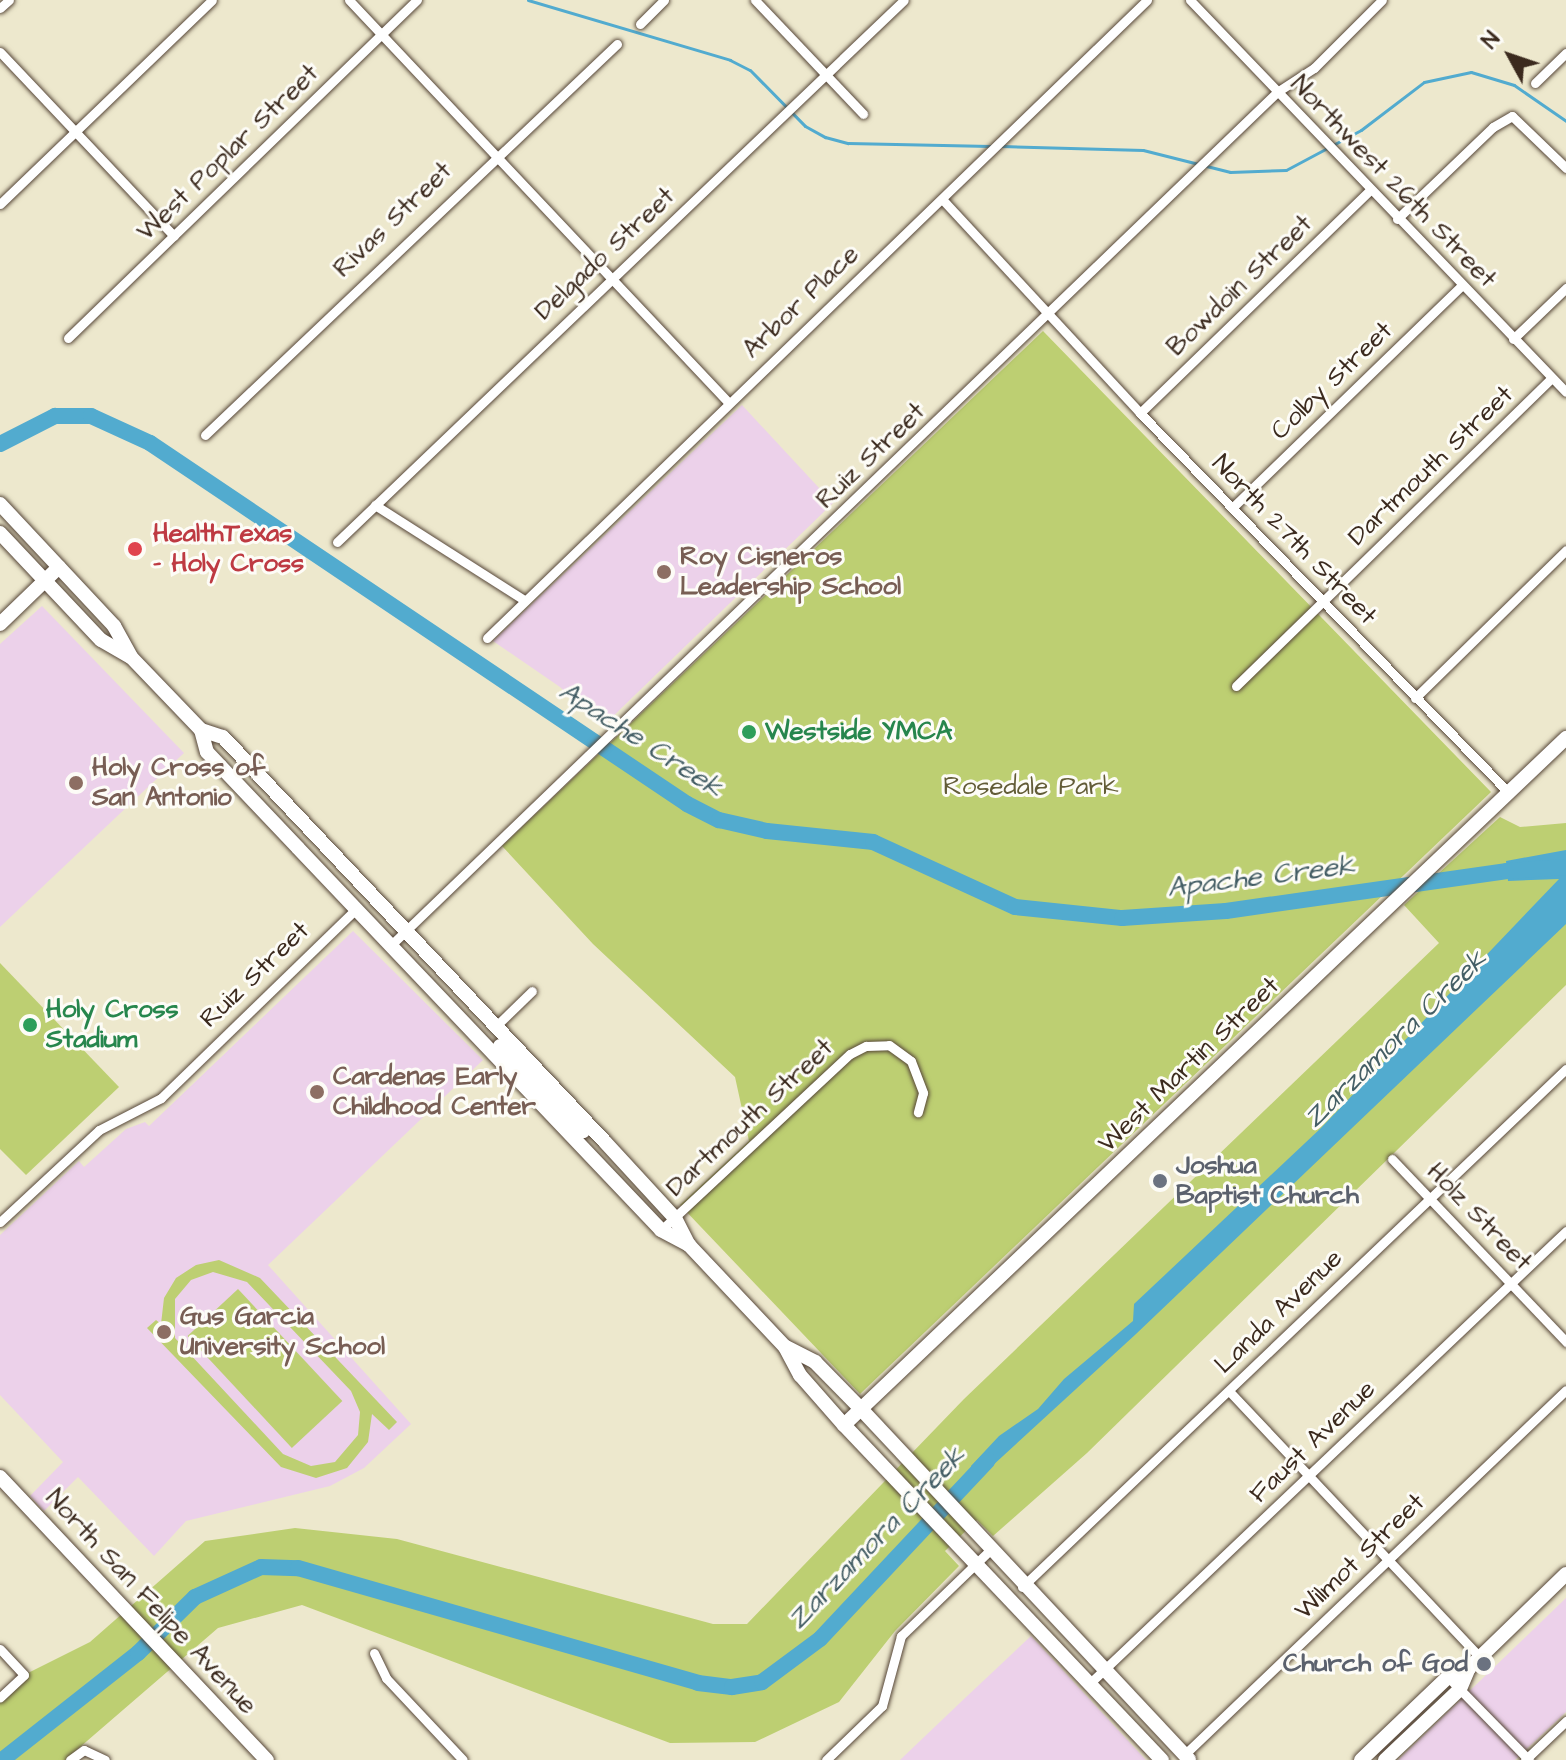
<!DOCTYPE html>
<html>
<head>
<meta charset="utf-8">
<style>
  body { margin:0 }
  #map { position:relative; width:1566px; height:1760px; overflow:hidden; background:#ede8cd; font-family:"Architects Daughter",sans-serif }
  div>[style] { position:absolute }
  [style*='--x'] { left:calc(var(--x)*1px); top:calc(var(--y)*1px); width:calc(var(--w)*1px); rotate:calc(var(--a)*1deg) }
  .built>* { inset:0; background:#ecd1ea }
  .green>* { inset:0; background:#bdcf72; transform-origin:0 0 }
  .water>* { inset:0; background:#52abcf }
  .stream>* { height:3px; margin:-1.5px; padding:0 1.5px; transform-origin:1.5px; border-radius:1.5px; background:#52abcf }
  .river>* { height:16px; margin:-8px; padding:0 8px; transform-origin:8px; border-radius:8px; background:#52abcf }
  .roads { filter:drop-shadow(0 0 2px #564638) drop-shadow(0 0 2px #564638) }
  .street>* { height:9px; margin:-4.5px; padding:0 4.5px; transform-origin:4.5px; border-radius:4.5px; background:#fff }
  .secondary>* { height:14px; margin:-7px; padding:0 7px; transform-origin:7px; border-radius:7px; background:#fff }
  .primary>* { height:14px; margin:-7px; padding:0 7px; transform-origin:7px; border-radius:7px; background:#fff }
  .dots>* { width:22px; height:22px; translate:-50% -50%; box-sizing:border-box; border:4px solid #fdfcf7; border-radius:50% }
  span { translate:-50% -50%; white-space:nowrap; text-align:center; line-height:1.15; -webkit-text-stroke:6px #fdfcf7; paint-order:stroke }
  .street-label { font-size:26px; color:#3b2a1e }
  .health-label { font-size:26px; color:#be3a42; font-weight:700 }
  .left { translate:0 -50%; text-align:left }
  .education-label { font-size:26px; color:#785e54; font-weight:700 }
  .leisure-label { font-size:26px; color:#27864d; font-weight:700 }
  .park-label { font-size:26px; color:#625c37 }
  .worship-label { font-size:26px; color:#5b616d; font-weight:700 }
  .right { translate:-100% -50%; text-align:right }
  .water-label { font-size:28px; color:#445e65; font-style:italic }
  .north { position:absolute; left:1470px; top:16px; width:80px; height:80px; -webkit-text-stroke:6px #fdfcf7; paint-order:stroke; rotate:310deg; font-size:22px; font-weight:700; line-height:32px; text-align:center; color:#3b2a1e }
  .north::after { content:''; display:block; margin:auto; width:28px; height:36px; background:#3b2a1e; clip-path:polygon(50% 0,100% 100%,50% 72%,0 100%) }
</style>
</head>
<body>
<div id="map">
  <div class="built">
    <div style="clip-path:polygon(742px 405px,833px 503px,602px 727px,560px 687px,493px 641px)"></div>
    <div style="clip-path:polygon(42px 606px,184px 753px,0 927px,0 644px)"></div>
    <div style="clip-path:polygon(353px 931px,483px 1060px,268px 1265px,411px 1424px,364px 1468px,330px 1486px,186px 1521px,154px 1556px,78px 1477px,44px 1511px,30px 1496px,63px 1462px,0 1395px,0 1235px,79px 1161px,84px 1167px,126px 1129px,145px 1122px,149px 1126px)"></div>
    <div style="clip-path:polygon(1566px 1598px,1566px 1712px,1515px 1760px,1398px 1760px)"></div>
    <div style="clip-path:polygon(1031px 1636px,1146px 1760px,900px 1760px,964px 1699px)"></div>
  </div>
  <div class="green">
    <div style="clip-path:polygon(1043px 331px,1491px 792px,860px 1394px,680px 1205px,749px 1141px,735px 1077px,593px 944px,502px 846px)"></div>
    <div style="clip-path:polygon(1500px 817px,1520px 827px,1566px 823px,1566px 985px,1087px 1453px,993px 1536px,977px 1520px,945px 1551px,959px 1566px,895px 1631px,839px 1702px,755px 1742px,670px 1743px,302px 1605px,218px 1628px,65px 1760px,0 1760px,0 1697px,24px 1675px,90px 1642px,205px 1541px,295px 1528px,397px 1539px,713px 1624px,747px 1624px,964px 1399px,1439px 943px,1404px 905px)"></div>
    <div style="clip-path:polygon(0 963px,119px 1087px,26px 1175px,0 1149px)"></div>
    <div style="clip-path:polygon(evenodd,219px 1260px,260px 1278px,397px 1422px,389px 1430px,372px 1414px,368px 1442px,347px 1468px,316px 1478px,281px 1467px,147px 1328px,156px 1320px,161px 1324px,164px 1298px,176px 1278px,196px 1265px,219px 1260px,213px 1272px,247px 1282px,351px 1391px,360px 1412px,358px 1435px,335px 1462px,311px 1466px,283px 1454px,175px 1338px,175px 1299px,191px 1280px,213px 1272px)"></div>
    <div style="left:238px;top:1289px;width:153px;height:69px;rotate:47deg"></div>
  </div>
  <div class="water">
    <div style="clip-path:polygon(1566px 850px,1566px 924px,1136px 1334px,979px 1478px,974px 1475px,971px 1466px,999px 1436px,1038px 1409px,1064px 1379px,1133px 1321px,1134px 1304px,1321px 1128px,1559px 879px,1508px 881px,1506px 861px)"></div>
  </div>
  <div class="stream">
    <div style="--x:528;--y:0;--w:211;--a:16.5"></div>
    <div style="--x:730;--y:60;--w:22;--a:27"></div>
    <div style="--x:750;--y:70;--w:78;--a:45.5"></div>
    <div style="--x:805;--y:126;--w:23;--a:29"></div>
    <div style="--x:825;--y:137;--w:24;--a:15"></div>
    <div style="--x:848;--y:143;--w:142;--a:1.2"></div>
    <div style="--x:1002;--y:146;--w:141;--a:1.6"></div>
    <div style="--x:1143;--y:150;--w:90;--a:14.2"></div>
    <div style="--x:1230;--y:172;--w:56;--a:-2"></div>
    <div style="--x:1286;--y:170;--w:85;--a:-28.1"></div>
    <div style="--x:1361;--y:130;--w:79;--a:-37.3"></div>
    <div style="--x:1424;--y:82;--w:48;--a:-12"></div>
    <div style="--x:1471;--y:72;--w:45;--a:16.8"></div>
    <div style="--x:1514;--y:85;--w:63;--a:34.7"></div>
  </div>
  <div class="river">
    <div style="--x:0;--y:444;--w:62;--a:-27"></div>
    <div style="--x:55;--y:416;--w:36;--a:0"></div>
    <div style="--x:91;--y:416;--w:65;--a:24.6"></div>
    <div style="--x:150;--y:443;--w:647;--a:33.91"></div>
    <div style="--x:687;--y:804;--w:36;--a:27"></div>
    <div style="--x:719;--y:820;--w:49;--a:12.9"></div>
    <div style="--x:767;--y:831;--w:107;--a:5.9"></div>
    <div style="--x:873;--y:842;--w:156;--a:24.6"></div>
    <div style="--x:1015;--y:907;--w:108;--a:5.9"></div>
    <div style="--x:1122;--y:918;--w:104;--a:-3.9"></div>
    <div style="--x:1226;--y:911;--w:284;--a:-8.1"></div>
    <div style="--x:1507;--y:871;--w:59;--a:-3.9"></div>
    <div style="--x:2;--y:1760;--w:173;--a:-38.2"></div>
    <div style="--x:138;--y:1653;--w:80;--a:-44.5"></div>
    <div style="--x:195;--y:1597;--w:72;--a:-24.4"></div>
    <div style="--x:261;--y:1567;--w:37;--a:2"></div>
    <div style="--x:298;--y:1568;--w:416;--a:16"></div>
    <div style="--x:698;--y:1683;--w:34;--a:7"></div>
    <div style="--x:732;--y:1687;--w:30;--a:-9"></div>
    <div style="--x:762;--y:1682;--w:72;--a:-36.6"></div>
    <div style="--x:820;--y:1639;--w:245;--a:-46.8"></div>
  </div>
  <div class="roads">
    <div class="street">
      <div style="--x:349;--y:0;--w:552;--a:46.69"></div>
      <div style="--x:755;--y:0;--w:157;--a:46.5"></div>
      <div style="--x:1190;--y:0;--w:543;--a:46.19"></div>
      <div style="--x:0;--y:8;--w:12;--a:-42"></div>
      <div style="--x:640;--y:24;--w:34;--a:-45"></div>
      <div style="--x:0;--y:52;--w:253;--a:46.6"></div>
      <div style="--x:1535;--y:83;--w:43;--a:-44.1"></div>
      <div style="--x:942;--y:199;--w:292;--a:47.2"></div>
      <div style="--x:1140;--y:413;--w:530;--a:45.84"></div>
      <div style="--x:0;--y:204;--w:294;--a:-43.9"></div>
      <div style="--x:1397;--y:219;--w:133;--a:-43.8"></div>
      <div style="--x:1493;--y:127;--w:22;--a:-30"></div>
      <div style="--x:1512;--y:116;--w:75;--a:43.9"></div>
      <div style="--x:68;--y:338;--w:486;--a:-44.1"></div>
      <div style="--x:1513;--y:339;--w:74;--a:-43.9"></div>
      <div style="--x:1140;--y:413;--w:320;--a:-44.1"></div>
      <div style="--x:205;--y:435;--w:568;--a:-43.5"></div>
      <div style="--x:375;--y:505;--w:177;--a:32.5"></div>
      <div style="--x:1233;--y:507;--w:318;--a:-44.1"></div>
      <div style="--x:337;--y:542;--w:784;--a:-43.71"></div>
      <div style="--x:487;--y:638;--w:918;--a:-44.03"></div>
      <div style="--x:1236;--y:686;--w:441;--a:-44.3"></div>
      <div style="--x:1415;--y:698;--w:211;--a:-44.4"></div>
      <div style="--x:391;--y:945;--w:1230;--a:-43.91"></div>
      <div style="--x:1277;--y:92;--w:44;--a:-33"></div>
      <div style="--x:1314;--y:68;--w:96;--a:-45"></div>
      <div style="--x:496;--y:1026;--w:50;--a:-44.2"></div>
      <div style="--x:1392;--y:1159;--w:253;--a:46.4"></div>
      <div style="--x:0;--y:1222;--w:135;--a:-42.9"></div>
      <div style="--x:99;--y:1130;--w:70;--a:-27.3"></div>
      <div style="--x:161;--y:1098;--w:272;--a:-44.1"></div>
      <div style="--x:661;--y:1230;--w:258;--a:-43"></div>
      <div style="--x:850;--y:1054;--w:18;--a:-27"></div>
      <div style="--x:866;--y:1046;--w:23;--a:-2"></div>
      <div style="--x:889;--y:1045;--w:27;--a:36"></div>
      <div style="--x:911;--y:1061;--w:34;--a:69"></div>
      <div style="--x:923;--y:1093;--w:20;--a:105"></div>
      <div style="--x:1229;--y:1391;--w:366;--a:46.7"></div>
      <div style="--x:1022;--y:1587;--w:751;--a:-43.6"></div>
      <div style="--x:0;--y:1649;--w:35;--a:47"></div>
      <div style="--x:24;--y:1675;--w:33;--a:137"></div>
      <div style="--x:374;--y:1653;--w:28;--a:64"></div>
      <div style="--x:386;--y:1678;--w:112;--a:46.8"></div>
      <div style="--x:1448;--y:1677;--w:116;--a:45.7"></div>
      <div style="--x:1089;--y:1684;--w:658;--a:-43.52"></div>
      <div style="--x:1184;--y:1755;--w:528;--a:-43.7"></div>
      <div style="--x:70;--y:1760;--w:17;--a:-36"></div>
      <div style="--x:84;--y:1750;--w:23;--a:25"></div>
      <div style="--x:826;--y:1760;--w:78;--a:-44"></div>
      <div style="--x:882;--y:1706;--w:73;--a:-74.8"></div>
      <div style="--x:901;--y:1636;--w:124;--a:-44"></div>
      <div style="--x:1525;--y:1760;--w:57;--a:-43.6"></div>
    </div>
    <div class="secondary">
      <div style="--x:0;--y:624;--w:82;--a:-44"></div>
      <div style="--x:844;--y:1425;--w:997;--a:-43.58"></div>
      <div style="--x:0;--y:1477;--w:389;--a:46.7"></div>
    </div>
    <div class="primary">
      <div style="--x:0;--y:504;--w:167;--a:46.9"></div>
      <div style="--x:114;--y:626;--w:35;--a:61"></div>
      <div style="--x:131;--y:657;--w:101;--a:46.2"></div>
      <div style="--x:201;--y:730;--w:23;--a:18"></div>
      <div style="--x:223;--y:737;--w:557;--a:46.67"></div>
      <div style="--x:605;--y:1142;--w:103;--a:47.4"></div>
      <div style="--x:675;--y:1218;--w:30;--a:63"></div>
      <div style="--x:689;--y:1245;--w:140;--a:46.7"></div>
      <div style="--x:785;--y:1347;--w:32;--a:62"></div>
      <div style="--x:800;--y:1375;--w:67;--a:48.7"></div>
      <div style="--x:844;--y:1425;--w:462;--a:46.5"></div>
      <div style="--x:0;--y:533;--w:147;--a:46.7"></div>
      <div style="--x:101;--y:640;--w:34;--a:30"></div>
      <div style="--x:201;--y:730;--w:23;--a:75"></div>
      <div style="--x:207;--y:752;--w:132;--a:46.5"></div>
      <div style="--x:298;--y:848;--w:527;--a:46.46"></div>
      <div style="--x:661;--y:1230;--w:32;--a:28"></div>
      <div style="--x:500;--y:1046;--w:119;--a:45.7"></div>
      <div style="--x:786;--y:1347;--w:33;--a:27"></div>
      <div style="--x:815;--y:1362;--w:66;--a:45.6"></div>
      <div style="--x:861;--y:1409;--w:480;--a:46.9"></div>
      <div style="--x:1361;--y:1760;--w:120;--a:-43.7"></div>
      <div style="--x:1448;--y:1677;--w:23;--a:-23"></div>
      <div style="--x:1469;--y:1668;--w:135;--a:-44.1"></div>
      <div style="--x:1385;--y:1760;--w:103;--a:-43.4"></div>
      <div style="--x:1460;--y:1689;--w:23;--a:-67"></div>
    </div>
  </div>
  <div class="dots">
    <div style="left:135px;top:549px;background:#e0444e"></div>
    <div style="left:664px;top:572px;background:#8d6e63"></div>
    <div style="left:749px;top:732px;background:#2e9e5b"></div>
    <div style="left:76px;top:783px;background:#8d6e63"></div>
    <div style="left:30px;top:1025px;background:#2e9e5b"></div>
    <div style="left:317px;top:1092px;background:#8d6e63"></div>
    <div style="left:1160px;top:1181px;background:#6b7280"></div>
    <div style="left:164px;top:1332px;background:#8d6e63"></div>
    <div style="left:1484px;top:1664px;background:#6b7280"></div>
  </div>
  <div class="street-label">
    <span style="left:228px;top:153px;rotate:-44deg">West Poplar Street</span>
    <span style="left:1393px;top:182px;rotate:46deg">Northwest 26th Street</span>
    <span style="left:393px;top:220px;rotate:-44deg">Rivas Street</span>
    <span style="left:605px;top:254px;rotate:-43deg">Delgado Street</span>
    <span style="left:1240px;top:286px;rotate:-44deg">Bowdoin Street</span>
    <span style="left:801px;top:302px;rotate:-44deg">Arbor Place</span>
    <span style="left:1332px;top:381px;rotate:-44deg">Colby Street</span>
    <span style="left:871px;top:456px;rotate:-44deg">Ruiz Street</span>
    <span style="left:1431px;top:466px;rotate:-44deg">Dartmouth Street</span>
    <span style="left:1294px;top:540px;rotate:46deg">North 27th Street</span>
    <span style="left:255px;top:975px;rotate:-44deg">Ruiz Street</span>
    <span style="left:1189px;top:1065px;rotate:-44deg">West Martin Street</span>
    <span style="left:750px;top:1118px;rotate:-43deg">Dartmouth Street</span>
    <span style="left:1479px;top:1217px;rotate:46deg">Holz Street</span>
    <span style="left:1279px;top:1312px;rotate:-44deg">Landa Avenue</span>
    <span style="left:1313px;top:1442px;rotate:-44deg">Faust Avenue</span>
    <span style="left:1360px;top:1557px;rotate:-44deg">Wilmot Street</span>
    <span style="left:151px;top:1602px;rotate:47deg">North San Felipe Avenue</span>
  </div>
  <div class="health-label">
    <span class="left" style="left:153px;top:549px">HealthTexas<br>- Holy Cross</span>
  </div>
  <div class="education-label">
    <span class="left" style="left:680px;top:572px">Roy Cisneros<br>Leadership School</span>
    <span class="left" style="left:92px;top:783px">Holy Cross of<br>San Antonio</span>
    <span class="left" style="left:333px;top:1092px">Cardenas Early<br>Childhood Center</span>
    <span class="left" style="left:180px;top:1332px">Gus Garcia<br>University School</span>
  </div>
  <div class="leisure-label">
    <span class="left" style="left:765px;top:732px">Westside YMCA</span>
    <span class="left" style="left:46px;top:1025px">Holy Cross<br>Stadium</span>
  </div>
  <div class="park-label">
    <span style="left:1031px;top:787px">Rosedale Park</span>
  </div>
  <div class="worship-label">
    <span class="left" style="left:1176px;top:1181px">Joshua<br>Baptist Church</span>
    <span class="right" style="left:1468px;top:1664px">Church of God</span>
  </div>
  <div class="water-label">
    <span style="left:641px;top:740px;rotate:33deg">Apache Creek</span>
    <span style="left:1261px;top:877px;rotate:-7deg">Apache Creek</span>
    <span style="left:1396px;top:1039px;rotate:-44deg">Zarzamora Creek</span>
    <span style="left:877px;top:1538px;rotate:-46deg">Zarzamora Creek</span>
  </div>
  <div class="north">N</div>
</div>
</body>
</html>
